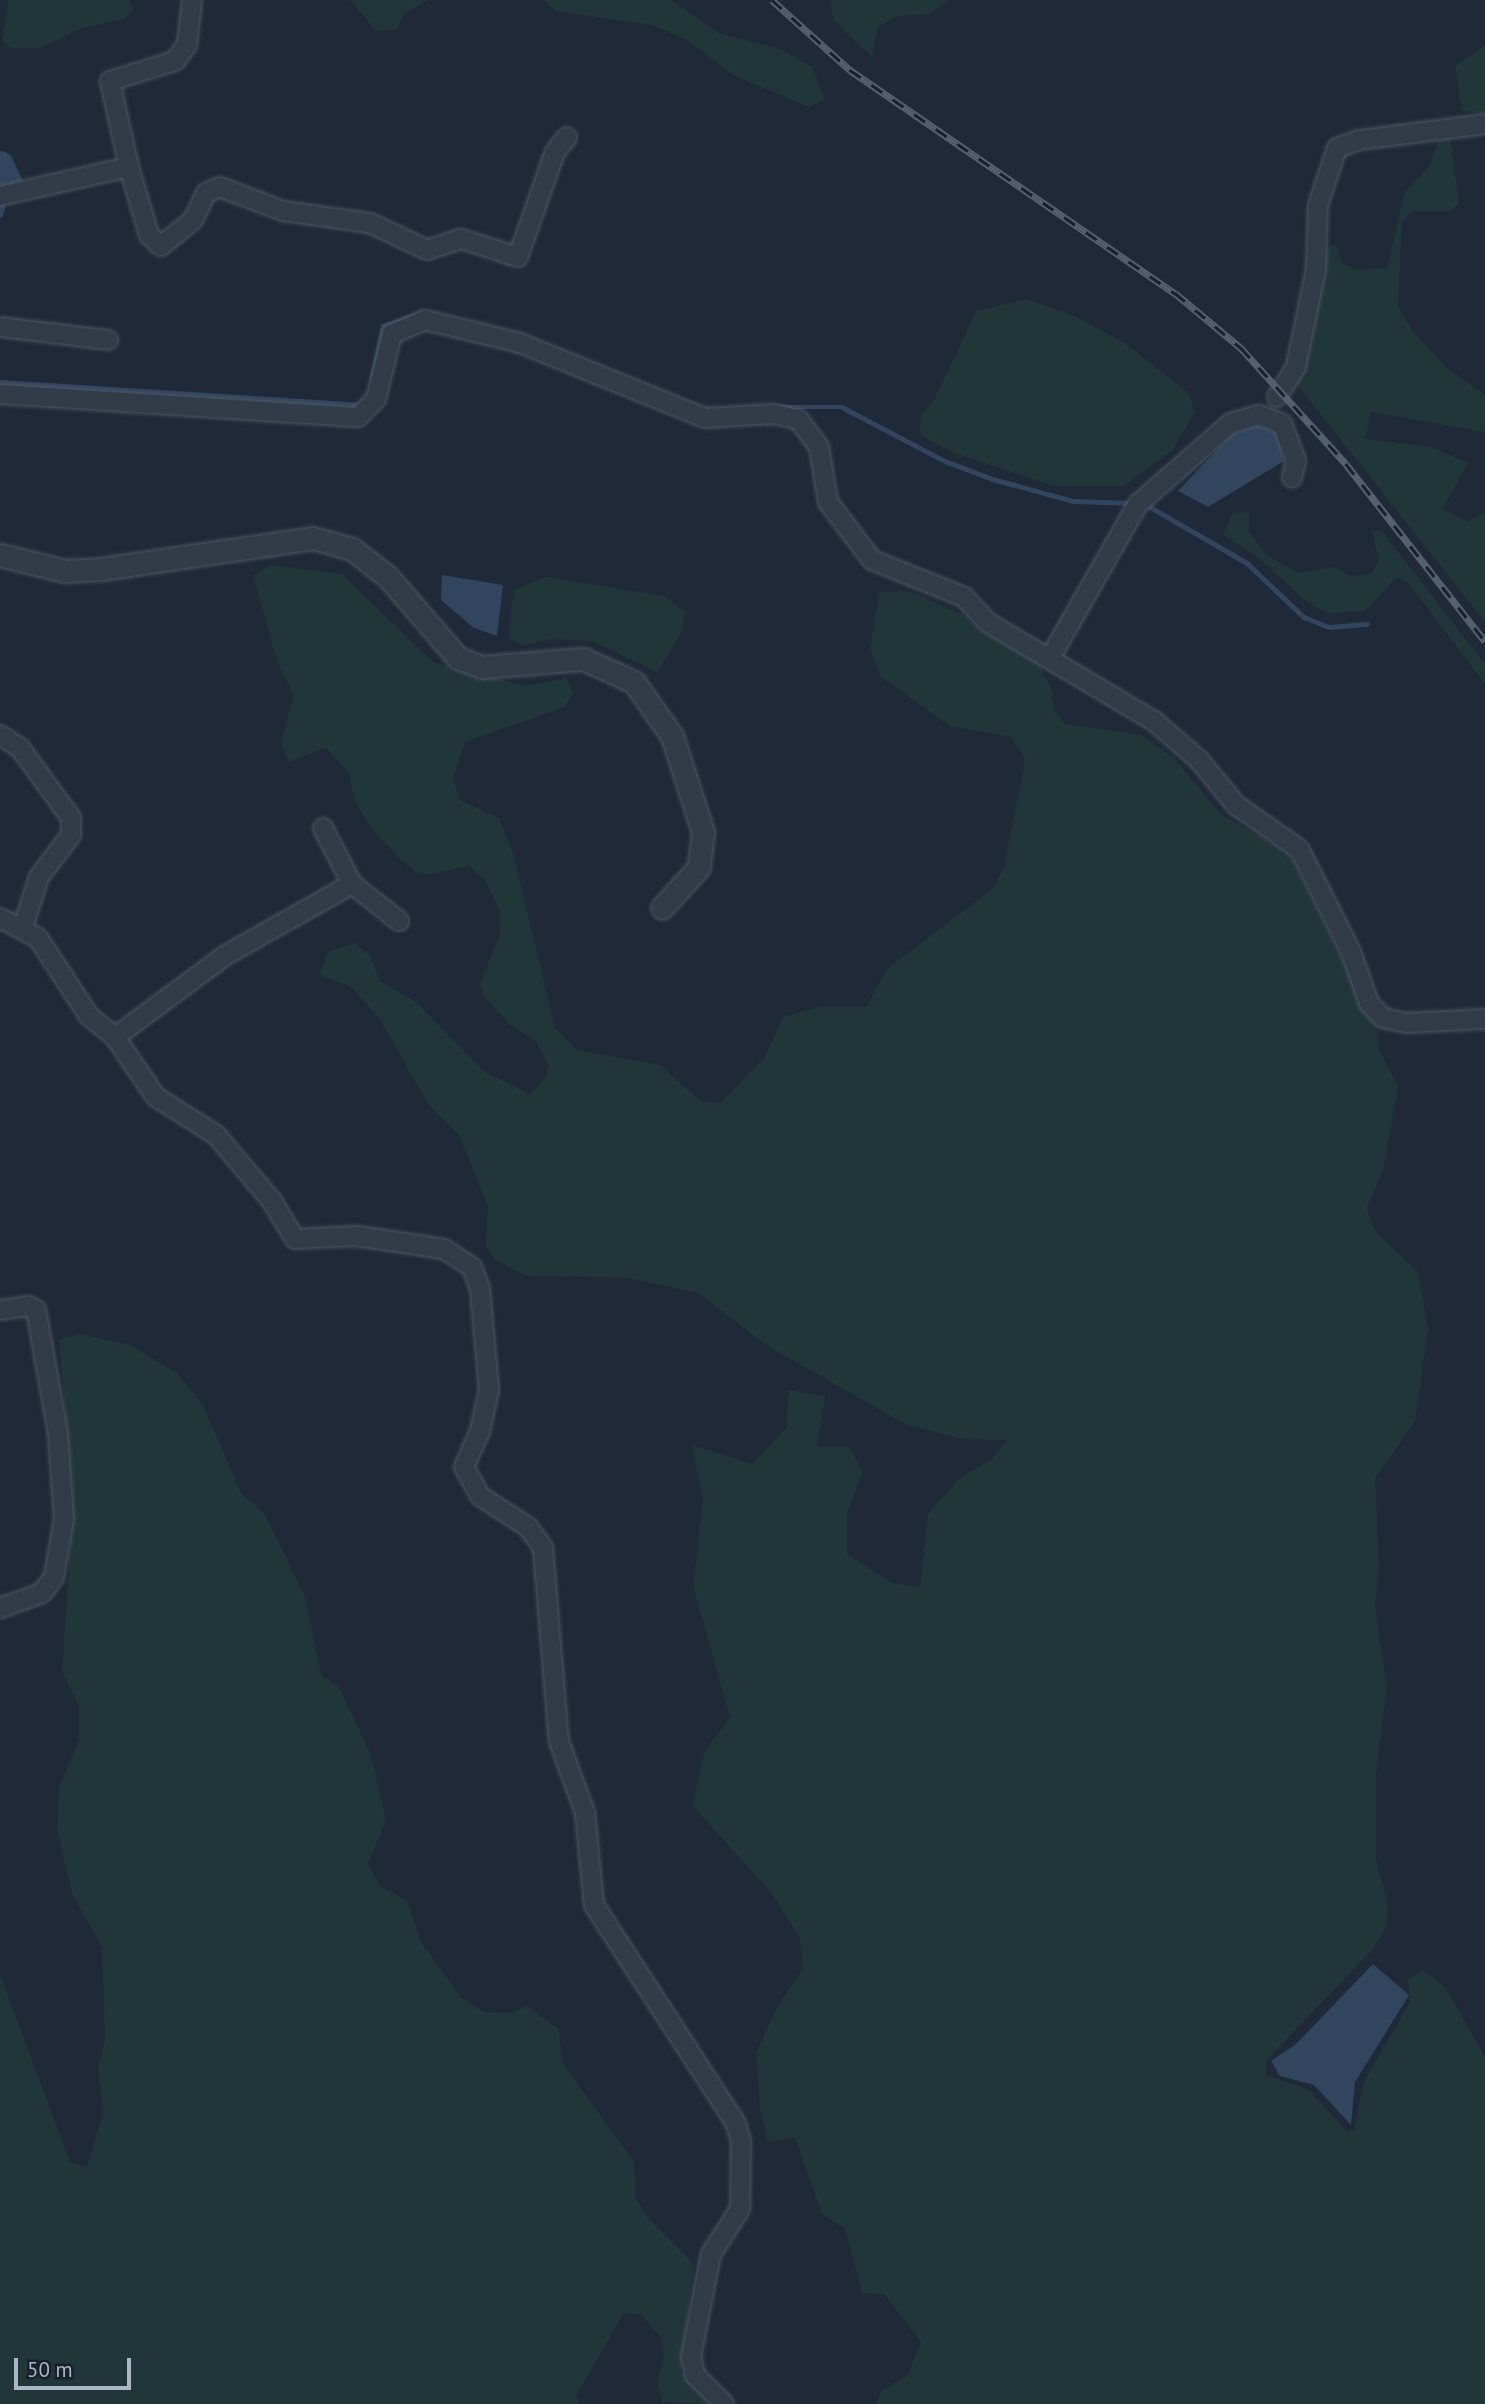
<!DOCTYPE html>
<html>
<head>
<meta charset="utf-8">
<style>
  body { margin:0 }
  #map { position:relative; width:1485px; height:2404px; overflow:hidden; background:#1f2937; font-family:"PT Sans",sans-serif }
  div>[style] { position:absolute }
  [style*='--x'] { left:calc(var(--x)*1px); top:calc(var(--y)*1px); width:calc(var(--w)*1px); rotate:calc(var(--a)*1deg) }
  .green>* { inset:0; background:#213638 }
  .water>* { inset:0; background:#31455f }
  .stream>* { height:4.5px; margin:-2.25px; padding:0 2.25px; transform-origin:2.25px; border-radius:2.25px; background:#31455f }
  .river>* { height:28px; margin:-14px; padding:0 14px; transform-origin:14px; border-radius:14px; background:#31455f }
  .roads { filter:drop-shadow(0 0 2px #4d5663) drop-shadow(0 0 2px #4d5663) }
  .minor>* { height:18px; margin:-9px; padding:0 9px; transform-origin:9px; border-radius:9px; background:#323b48 }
  .tertiary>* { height:21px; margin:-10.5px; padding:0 10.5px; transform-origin:10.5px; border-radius:10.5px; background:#323b48 }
  .rail>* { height:7px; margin-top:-3.5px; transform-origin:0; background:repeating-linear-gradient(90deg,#18202c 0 13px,#545f6f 0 26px); box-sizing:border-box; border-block:2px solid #545f6f }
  span { translate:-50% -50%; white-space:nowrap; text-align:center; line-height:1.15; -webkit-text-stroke:5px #18202c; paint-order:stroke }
  .scale { position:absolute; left:14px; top:2358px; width:117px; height:32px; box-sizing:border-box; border:4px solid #acb6c5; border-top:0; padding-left:9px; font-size:21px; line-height:24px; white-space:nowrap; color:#acb6c5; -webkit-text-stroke:5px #18202c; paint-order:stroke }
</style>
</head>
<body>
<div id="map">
  <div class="green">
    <div style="clip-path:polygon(9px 0,129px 0,134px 9px,124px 19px,83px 28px,40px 48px,11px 48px,2px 41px)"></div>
    <div style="clip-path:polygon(350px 0,428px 0,404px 14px,397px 29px,376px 31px)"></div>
    <div style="clip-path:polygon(543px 0,672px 0,718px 33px,781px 49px,812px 67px,825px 99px,809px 107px,735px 76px,685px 39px,652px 25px,556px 11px)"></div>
    <div style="clip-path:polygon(830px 0,948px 0,930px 14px,897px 16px,877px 28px,872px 57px,834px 21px)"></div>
    <div style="clip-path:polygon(1485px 45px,1485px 114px,1462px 111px,1455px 66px)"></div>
    <div style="clip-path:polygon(1450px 136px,1459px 204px,1450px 211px,1413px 211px,1402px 222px,1398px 307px,1412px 330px,1446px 367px,1485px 395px,1485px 432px,1371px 412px,1365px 439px,1431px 447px,1468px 463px,1443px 509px,1467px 521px,1485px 513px,1485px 622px,1295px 382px,1328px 248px,1336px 243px,1342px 263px,1357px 270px,1387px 268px,1405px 192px,1429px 167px,1439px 137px)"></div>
    <div style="clip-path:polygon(1026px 299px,1077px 317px,1126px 344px,1189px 393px,1195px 412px,1173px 450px,1124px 486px,1054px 486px,952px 452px,919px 434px,921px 415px,934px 400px,976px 311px)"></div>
    <div style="clip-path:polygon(1249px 512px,1249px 532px,1266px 554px,1298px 573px,1334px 567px,1352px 576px,1372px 573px,1379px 560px,1372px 532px,1381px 530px,1485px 664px,1485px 684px,1409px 584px,1397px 577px,1365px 611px,1327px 613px,1306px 601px,1254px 554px,1223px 535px,1232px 513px)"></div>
    <div style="clip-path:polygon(271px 565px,342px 574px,433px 662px,525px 686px,567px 678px,573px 693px,565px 707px,465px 742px,453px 778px,460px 800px,499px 818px,514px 856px,555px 1028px,577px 1050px,660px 1065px,701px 1101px,720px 1103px,764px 1058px,783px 1017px,819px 1007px,866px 1007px,887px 969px,992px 889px,1004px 867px,1025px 760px,1011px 737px,950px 726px,880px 676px,870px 648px,879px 592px,909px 591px,966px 616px,978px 629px,1038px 662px,1051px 688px,1054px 711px,1065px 724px,1142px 735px,1175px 759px,1221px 814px,1288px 853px,1376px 1025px,1380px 1052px,1398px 1086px,1384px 1167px,1367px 1208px,1374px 1230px,1418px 1272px,1428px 1329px,1415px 1421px,1375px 1479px,1379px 1568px,1375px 1607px,1387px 1687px,1376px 1775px,1376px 1860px,1388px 1903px,1387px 1925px,1373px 1949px,1266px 2061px,1266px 2075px,1308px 2089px,1347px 2131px,1354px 2130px,1364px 2081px,1410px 2002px,1408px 1980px,1422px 1969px,1446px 1988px,1485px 2057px,1485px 2404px,876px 2404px,881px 2391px,907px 2376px,921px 2342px,884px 2294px,862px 2293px,845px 2229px,822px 2214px,795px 2138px,767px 2142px,760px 2107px,756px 2053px,778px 2005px,803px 1969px,800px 1938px,772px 1894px,693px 1806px,704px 1752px,730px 1718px,693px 1586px,703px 1499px,692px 1445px,752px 1464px,786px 1428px,789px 1390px,825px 1396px,817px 1447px,849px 1447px,863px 1471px,847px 1514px,847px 1554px,892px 1583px,920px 1587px,928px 1514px,959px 1479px,991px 1460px,1007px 1440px,961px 1439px,905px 1424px,766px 1345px,698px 1293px,623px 1277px,526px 1276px,496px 1260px,486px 1247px,488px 1207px,459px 1135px,430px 1107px,379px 1018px,350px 986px,319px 975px,328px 952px,354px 943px,370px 955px,380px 981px,416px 1002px,485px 1072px,530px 1094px,547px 1076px,548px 1064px,536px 1041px,509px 1024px,485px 998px,480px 984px,500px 934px,500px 912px,485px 880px,469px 866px,430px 874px,415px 872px,399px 858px,370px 827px,355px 801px,348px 772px,326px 748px,288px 762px,281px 743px,294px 695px,278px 664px,253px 576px)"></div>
    <div style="clip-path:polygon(546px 577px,664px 596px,685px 612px,681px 634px,657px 672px,592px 641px,552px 639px,523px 646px,508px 638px,514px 590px)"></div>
    <div style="clip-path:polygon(80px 1334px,130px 1345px,177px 1373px,203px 1405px,241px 1493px,265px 1514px,305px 1596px,321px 1675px,339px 1687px,371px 1755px,386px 1820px,368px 1864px,381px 1887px,407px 1900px,421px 1942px,461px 1997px,484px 2012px,511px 2013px,527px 2006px,559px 2029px,562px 2062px,634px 2162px,636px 2199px,648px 2218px,694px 2264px,681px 2371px,709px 2404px,663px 2402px,657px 2383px,664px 2357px,661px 2337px,640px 2314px,624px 2313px,576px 2396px,579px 2404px,0 2404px,0 1974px,70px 2162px,87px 2167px,103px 2113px,98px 2065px,105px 2040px,102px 1947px,72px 1894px,57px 1829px,59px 1787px,79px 1740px,79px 1706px,62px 1672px,73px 1505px,59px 1340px)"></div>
  </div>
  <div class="water">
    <div style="clip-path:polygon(1258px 425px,1277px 433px,1284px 461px,1208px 507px,1178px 491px,1232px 434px)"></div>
    <div style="clip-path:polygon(442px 575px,503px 585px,497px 636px,474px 628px,441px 600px)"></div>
    <div style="clip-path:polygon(1373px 1964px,1409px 1995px,1355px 2082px,1351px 2125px,1314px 2085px,1280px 2076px,1271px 2061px,1296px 2044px)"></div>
  </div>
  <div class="stream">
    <div style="--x:0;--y:215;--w:16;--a:-76"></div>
    <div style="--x:372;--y:378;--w:53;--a:-78.1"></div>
    <div style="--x:383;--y:326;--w:39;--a:-19"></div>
    <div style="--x:0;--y:382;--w:362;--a:3.6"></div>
    <div style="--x:753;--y:407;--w:89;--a:0"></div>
    <div style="--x:842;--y:407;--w:116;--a:27.7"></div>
    <div style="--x:945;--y:461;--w:51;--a:20.6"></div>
    <div style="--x:993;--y:479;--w:83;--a:15.4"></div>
    <div style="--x:1073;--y:501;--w:60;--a:1.9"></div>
    <div style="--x:1145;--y:504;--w:118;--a:30"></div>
    <div style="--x:1247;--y:563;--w:79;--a:43.5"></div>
    <div style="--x:1304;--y:617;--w:27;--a:22"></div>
    <div style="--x:1329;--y:627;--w:38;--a:-5"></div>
  </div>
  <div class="river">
    <div style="--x:0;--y:165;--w:19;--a:65"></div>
  </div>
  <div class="roads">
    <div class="minor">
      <div style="--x:129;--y:167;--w:88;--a:-102.5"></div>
      <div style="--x:110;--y:81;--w:68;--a:-17.1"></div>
      <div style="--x:175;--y:61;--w:20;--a:-53"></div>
      <div style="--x:187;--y:45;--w:45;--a:-83.7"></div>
      <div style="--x:0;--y:196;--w:132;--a:-12.7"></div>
      <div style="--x:129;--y:167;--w:71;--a:73.6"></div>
      <div style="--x:149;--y:235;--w:16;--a:43"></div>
      <div style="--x:161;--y:246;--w:41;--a:-39.1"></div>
      <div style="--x:193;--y:220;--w:30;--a:-64"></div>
      <div style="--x:206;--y:193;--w:15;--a:-23"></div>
      <div style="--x:220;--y:187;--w:67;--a:20.9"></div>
      <div style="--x:283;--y:211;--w:88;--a:7.9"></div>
      <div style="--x:370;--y:223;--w:63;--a:25.3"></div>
      <div style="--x:427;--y:250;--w:36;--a:-18"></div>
      <div style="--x:461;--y:239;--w:60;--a:17.5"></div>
      <div style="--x:518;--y:257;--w:111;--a:-70.6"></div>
      <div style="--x:555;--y:152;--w:19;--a:-51"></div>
      <div style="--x:0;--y:327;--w:109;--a:6.9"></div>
      <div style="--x:0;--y:394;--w:359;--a:3.7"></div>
      <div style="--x:358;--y:417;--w:25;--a:-45"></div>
      <div style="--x:376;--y:399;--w:67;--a:-76.2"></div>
      <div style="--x:392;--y:334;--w:36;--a:-23"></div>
      <div style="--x:425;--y:320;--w:98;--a:13.6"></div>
      <div style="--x:520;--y:343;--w:200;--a:22.1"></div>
      <div style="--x:705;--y:418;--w:69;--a:-3.3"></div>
      <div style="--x:774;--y:414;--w:25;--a:12"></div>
      <div style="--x:798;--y:419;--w:35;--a:53"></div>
      <div style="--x:819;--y:447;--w:56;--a:80.7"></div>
      <div style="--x:828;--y:502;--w:73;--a:52.8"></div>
      <div style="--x:872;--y:560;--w:99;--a:21.9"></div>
      <div style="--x:964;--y:597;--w:34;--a:47"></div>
      <div style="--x:987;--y:622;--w:194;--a:30.7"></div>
      <div style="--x:1154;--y:721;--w:60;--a:40.9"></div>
      <div style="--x:1199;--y:760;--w:58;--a:50.6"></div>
      <div style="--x:1236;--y:805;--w:77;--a:34.9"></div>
      <div style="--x:1299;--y:849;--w:115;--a:63.2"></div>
      <div style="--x:1351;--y:952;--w:54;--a:70.6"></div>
      <div style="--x:1369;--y:1003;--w:21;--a:47"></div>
      <div style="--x:1383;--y:1018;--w:25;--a:12"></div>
      <div style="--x:1407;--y:1023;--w:78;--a:-2.9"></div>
      <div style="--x:1277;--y:397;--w:36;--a:-58"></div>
      <div style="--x:1296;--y:366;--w:99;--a:-78.3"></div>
      <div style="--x:1316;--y:269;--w:64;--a:-88.2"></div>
      <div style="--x:1318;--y:205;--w:60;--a:-71.6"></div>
      <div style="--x:1337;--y:148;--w:23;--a:-20"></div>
      <div style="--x:1359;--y:140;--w:127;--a:-7.2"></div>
      <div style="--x:1050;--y:658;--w:177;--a:-60.3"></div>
      <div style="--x:1138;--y:504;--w:123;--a:-41.1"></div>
      <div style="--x:1231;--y:423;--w:29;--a:-16"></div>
      <div style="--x:1259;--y:415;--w:25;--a:21"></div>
      <div style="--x:1282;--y:424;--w:39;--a:69"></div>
      <div style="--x:1296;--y:460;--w:18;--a:103"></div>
      <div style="--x:0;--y:735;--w:24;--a:33"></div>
      <div style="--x:20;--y:748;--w:87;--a:53.9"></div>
      <div style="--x:71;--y:818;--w:17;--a:90"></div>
      <div style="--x:71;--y:835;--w:53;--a:127.3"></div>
      <div style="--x:39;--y:877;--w:52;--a:107.7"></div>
      <div style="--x:323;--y:828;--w:63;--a:62.6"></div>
      <div style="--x:352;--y:884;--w:60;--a:38.2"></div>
      <div style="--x:0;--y:918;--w:43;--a:27.8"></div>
      <div style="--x:38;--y:938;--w:93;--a:56.8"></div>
      <div style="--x:89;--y:1016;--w:33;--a:39"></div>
      <div style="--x:115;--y:1037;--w:73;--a:55.7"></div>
      <div style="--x:156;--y:1097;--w:71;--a:32.3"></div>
      <div style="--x:216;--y:1135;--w:87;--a:49.7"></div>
      <div style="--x:272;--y:1201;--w:44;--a:58.8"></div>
      <div style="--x:295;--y:1239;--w:62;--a:-2.8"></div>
      <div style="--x:357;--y:1236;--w:88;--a:8.5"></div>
      <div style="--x:444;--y:1249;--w:33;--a:33"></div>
      <div style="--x:472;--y:1267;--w:23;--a:70"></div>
      <div style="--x:480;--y:1289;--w:101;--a:84.9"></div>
      <div style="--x:489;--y:1390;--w:42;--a:102.4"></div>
      <div style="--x:480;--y:1431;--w:39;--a:114"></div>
      <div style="--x:464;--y:1467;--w:33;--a:61"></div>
      <div style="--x:480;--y:1496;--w:57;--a:32.9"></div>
      <div style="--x:528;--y:1527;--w:26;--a:54"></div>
      <div style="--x:543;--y:1548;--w:194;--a:85.3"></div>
      <div style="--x:559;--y:1741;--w:77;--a:70.1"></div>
      <div style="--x:585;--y:1813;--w:92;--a:84.4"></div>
      <div style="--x:594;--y:1905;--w:261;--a:57"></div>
      <div style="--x:736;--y:2124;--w:18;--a:74"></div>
      <div style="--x:741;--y:2141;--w:68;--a:90.8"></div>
      <div style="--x:740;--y:2209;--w:54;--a:122.8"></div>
      <div style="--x:711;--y:2254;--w:105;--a:101"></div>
      <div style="--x:691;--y:2357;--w:18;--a:77"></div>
      <div style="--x:695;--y:2375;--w:41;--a:45"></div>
      <div style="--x:115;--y:1037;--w:138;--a:-36.5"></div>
      <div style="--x:226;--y:955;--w:145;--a:-29.4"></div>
      <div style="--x:0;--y:1310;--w:28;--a:-8"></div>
      <div style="--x:28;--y:1306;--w:9;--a:27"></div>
      <div style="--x:36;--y:1310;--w:126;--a:79.9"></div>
      <div style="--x:58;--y:1434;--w:85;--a:86"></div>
      <div style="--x:64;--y:1519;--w:59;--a:99.8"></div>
      <div style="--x:54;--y:1577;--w:20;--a:127"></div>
      <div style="--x:42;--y:1593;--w:45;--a:160.3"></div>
    </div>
    <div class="tertiary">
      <div style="--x:0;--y:555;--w:67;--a:13.8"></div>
      <div style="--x:65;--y:571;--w:36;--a:-3"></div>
      <div style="--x:101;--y:569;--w:214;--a:-8.3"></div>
      <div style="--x:313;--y:538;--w:41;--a:15.8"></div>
      <div style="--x:352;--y:549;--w:46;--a:37.9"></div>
      <div style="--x:388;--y:577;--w:107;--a:49.2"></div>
      <div style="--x:458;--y:658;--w:26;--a:21"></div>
      <div style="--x:482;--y:667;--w:101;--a:-4.5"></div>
      <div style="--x:583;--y:659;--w:56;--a:24.3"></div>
      <div style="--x:634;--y:682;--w:66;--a:54.9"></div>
      <div style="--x:672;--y:736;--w:101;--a:72.1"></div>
      <div style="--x:703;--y:832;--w:35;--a:97"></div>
      <div style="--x:699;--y:867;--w:55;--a:132.1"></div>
    </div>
  </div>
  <div class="rail">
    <div style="--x:772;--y:0;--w:105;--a:41.9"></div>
    <div style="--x:850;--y:70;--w:394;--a:34.5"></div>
    <div style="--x:1175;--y:293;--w:86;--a:39.8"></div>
    <div style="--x:1241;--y:348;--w:156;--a:47.8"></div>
    <div style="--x:1346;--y:464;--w:225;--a:51.9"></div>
  </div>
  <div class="scale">50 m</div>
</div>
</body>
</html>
